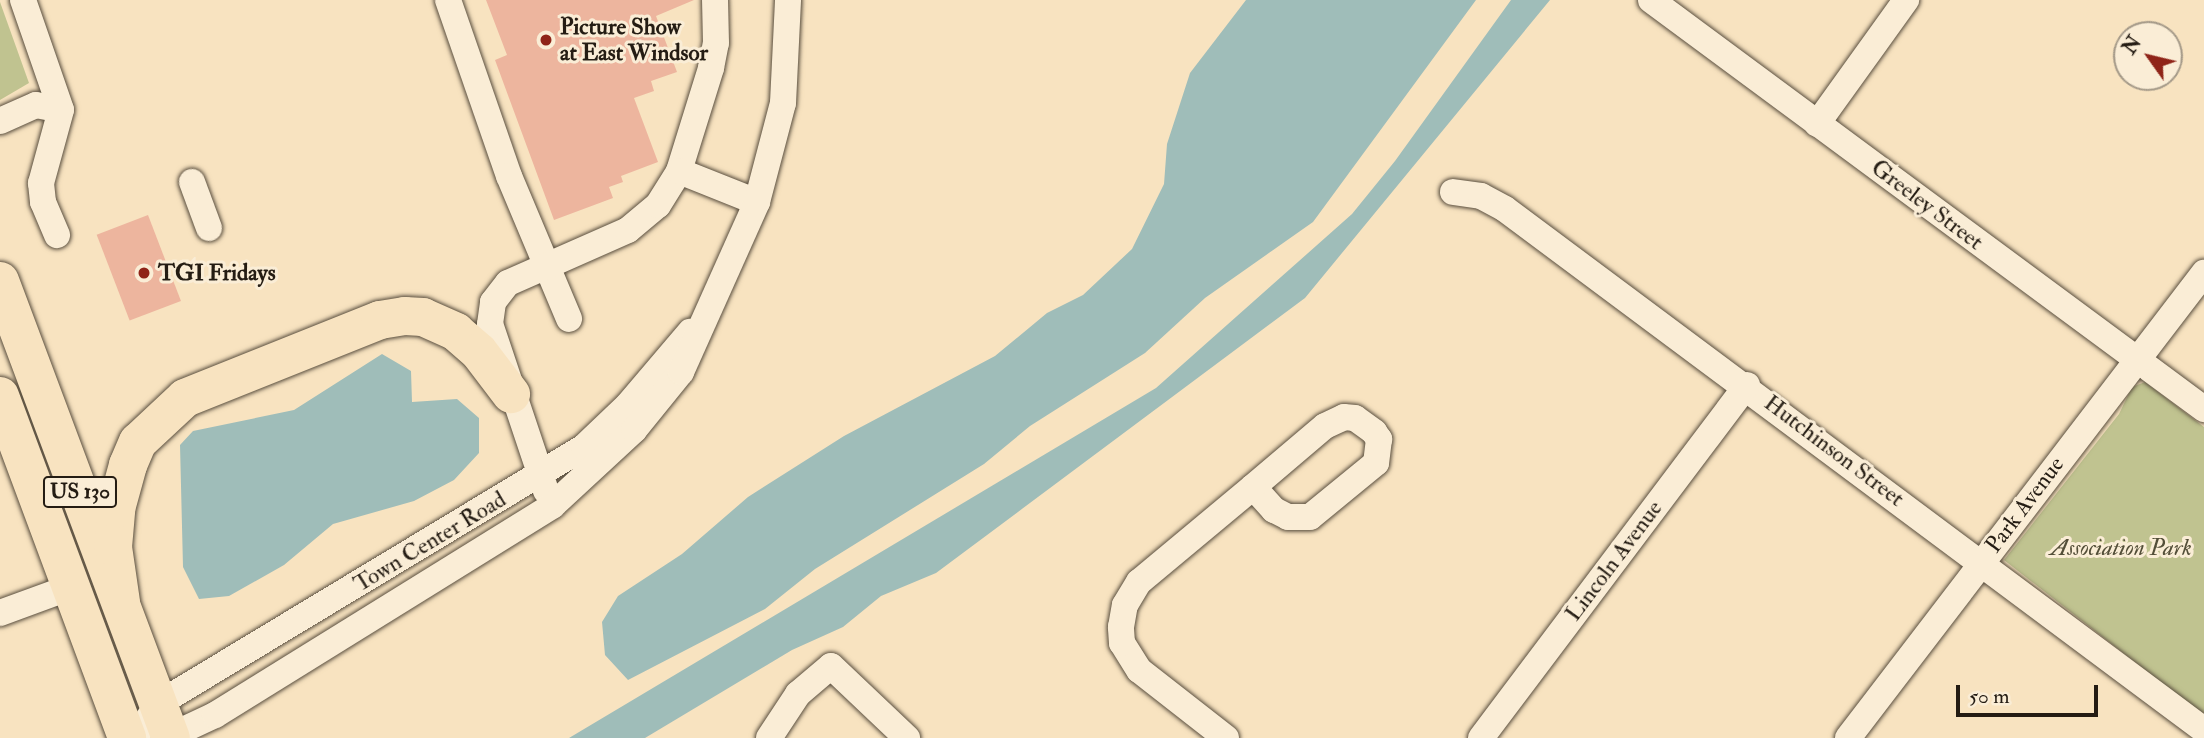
<!DOCTYPE html>
<html>
<head>
<meta charset="utf-8">
<style>
  body { margin:0 }
  #map { position:relative; width:2204px; height:738px; overflow:hidden; background:#f8e3c0; font-family:"IM FELL Double Pica",serif }
  div>[style] { position:absolute }
  [style*='--x'] { left:calc(var(--x)*1px); top:calc(var(--y)*1px); width:calc(var(--w)*1px); rotate:calc(var(--a)*1deg) }
  .green>* { inset:0; background:#c0c390 }
  .water>* { inset:0; background:#9fbdb9 }
  .building>* { inset:0; background:#edb59e; transform-origin:0 0 }
  .roads { filter:drop-shadow(0 0 2px #594e3e) drop-shadow(0 0 2px #594e3e) }
  .minor>* { height:26px; margin:-13px; padding:0 13px; transform-origin:13px; border-radius:13px; background:#faedd6 }
  .highway>* { height:38px; margin:-19px; padding:0 19px; transform-origin:19px; border-radius:19px; background:#f8e3c0 }
  .dots>* { width:19px; height:19px; translate:-50% -50%; box-sizing:border-box; border:4px solid #faedd6; border-radius:50% }
  span { translate:-50% -50%; white-space:nowrap; text-align:center; line-height:1.15; -webkit-text-stroke:6px #faedd6; paint-order:stroke }
  .shield-label span { padding:2px 5px; background:#faedd6; border:2px solid; border-radius:5px; -webkit-text-stroke-width:0 }
  .shield-label { font-size:21px; color:#241c13; font-weight:700 }
  .poi-label { font-size:23px; color:#241c13; font-weight:700 }
  .left { translate:0 -50%; text-align:left }
  .street-label { font-size:23px; color:#241c13 }
  .park-label { font-size:23px; color:#534e38; font-style:italic }
  .north { position:absolute; left:2113px; top:21px; width:70px; height:70px; box-sizing:border-box; background:#faedd6; border:2px solid #a49988; border-radius:50%; rotate:304deg; font-size:19px; font-weight:700; line-height:28px; text-align:center; color:#241c13 }
  .north::after { content:''; display:block; margin:auto; width:24px; height:32px; background:#8f2418; clip-path:polygon(50% 0,100% 100%,50% 72%,0 100%) }
  .scale { position:absolute; left:1956px; top:685px; width:142px; height:32px; box-sizing:border-box; border:4px solid #241c13; border-top:0; padding-left:9px; font-size:21px; line-height:24px; white-space:nowrap; color:#241c13; -webkit-text-stroke:5px #faedd6; paint-order:stroke }
</style>
</head>
<body>
<div id="map">
  <div class="green">
    <div style="clip-path:polygon(0 2px,29px 83px,0 100px)"></div>
    <div style="clip-path:polygon(2145px 382px,2204px 427px,2204px 716px,2004px 560px,2119px 414px,2132px 387px)"></div>
  </div>
  <div class="water">
    <div style="clip-path:polygon(1246px 0,1476px 0,1313px 222px,1205px 298px,1145px 353px,1030px 426px,984px 464px,815px 569px,765px 609px,628px 680px,605px 655px,602px 622px,618px 596px,682px 554px,748px 497px,844px 436px,995px 356px,1047px 313px,1083px 295px,1132px 249px,1164px 184px,1167px 144px,1190px 73px)"></div>
    <div style="clip-path:polygon(1511px 0,1550px 0,1305px 298px,936px 573px,881px 596px,843px 627px,792px 650px,645px 738px,569px 738px,1156px 388px,1352px 214px,1395px 161px)"></div>
    <div style="clip-path:polygon(382px 354px,411px 371px,412px 402px,457px 399px,479px 418px,479px 453px,454px 480px,414px 501px,333px 524px,284px 565px,229px 596px,199px 599px,183px 567px,180px 445px,193px 431px,294px 410px)"></div>
  </div>
  <div class="building">
    <div style="clip-path:polygon(486px 0,694px 0,656px 16px,677px 72px,651px 81px,654px 91px,634px 98px,658px 162px,621px 176px,623px 182px,609px 187px,613px 198px,554px 220px,495px 60px,507px 55px)"></div>
    <div style="left:148px;top:215px;width:92px;height:55px;rotate:69deg"></div>
  </div>
  <div class="roads">
    <div class="minor">
      <div style="--x:23;--y:0;--w:116;--a:70.9"></div>
      <div style="--x:61;--y:110;--w:76;--a:105.3"></div>
      <div style="--x:41;--y:183;--w:19;--a:84"></div>
      <div style="--x:43;--y:202;--w:36;--a:67"></div>
      <div style="--x:448;--y:0;--w:186;--a:70.9"></div>
      <div style="--x:509;--y:176;--w:155;--a:67.2"></div>
      <div style="--x:1651;--y:0;--w:688;--a:36.49"></div>
      <div style="--x:0;--y:121;--w:39;--a:-24"></div>
      <div style="--x:36;--y:105;--w:25;--a:11"></div>
      <div style="--x:1817;--y:124;--w:153;--a:-54.3"></div>
      <div style="--x:679;--y:171;--w:108;--a:-72.7"></div>
      <div style="--x:711;--y:68;--w:25;--a:-79"></div>
      <div style="--x:716;--y:43;--w:43;--a:-91.3"></div>
      <div style="--x:192;--y:182;--w:49;--a:69.7"></div>
      <div style="--x:1453;--y:192;--w:28;--a:8"></div>
      <div style="--x:1481;--y:196;--w:27;--a:28"></div>
      <div style="--x:1505;--y:209;--w:872;--a:36.7"></div>
      <div style="--x:1344;--y:417;--w:11;--a:5"></div>
      <div style="--x:1355;--y:418;--w:24;--a:36"></div>
      <div style="--x:1374;--y:432;--w:9;--a:54"></div>
      <div style="--x:1379;--y:439;--w:24;--a:97"></div>
      <div style="--x:1376;--y:463;--w:85;--a:140.7"></div>
      <div style="--x:1310;--y:517;--w:22;--a:180"></div>
      <div style="--x:1288;--y:517;--w:16;--a:-153"></div>
      <div style="--x:1274;--y:510;--w:31;--a:-132"></div>
      <div style="--x:1253;--y:487;--w:94;--a:-40.3"></div>
      <div style="--x:1325;--y:426;--w:21;--a:-25"></div>
      <div style="--x:546;--y:491;--w:176;--a:-108.5"></div>
      <div style="--x:490;--y:324;--w:22;--a:-82"></div>
      <div style="--x:493;--y:302;--w:24;--a:-52"></div>
      <div style="--x:508;--y:283;--w:131;--a:-23.8"></div>
      <div style="--x:628;--y:230;--w:39;--a:-40"></div>
      <div style="--x:658;--y:205;--w:40;--a:-58"></div>
      <div style="--x:679;--y:171;--w:84;--a:21.7"></div>
      <div style="--x:0;--y:613;--w:76;--a:-20.1"></div>
      <div style="--x:135;--y:738;--w:41;--a:-55.9"></div>
      <div style="--x:158;--y:704;--w:498;--a:-31.1"></div>
      <div style="--x:584;--y:447;--w:61;--a:-43.7"></div>
      <div style="--x:628;--y:405;--w:96;--a:-49.7"></div>
      <div style="--x:166;--y:738;--w:54;--a:-25.1"></div>
      <div style="--x:215;--y:715;--w:397;--a:-31.8"></div>
      <div style="--x:552;--y:506;--w:112;--a:-42.8"></div>
      <div style="--x:634;--y:430;--w:75;--a:-51"></div>
      <div style="--x:681;--y:372;--w:186;--a:-65.9"></div>
      <div style="--x:757;--y:202;--w:102;--a:-75.3"></div>
      <div style="--x:783;--y:103;--w:103;--a:-87.2"></div>
      <div style="--x:769;--y:738;--w:53;--a:-56.6"></div>
      <div style="--x:798;--y:694;--w:43;--a:-40.3"></div>
      <div style="--x:831;--y:666;--w:105;--a:43.5"></div>
      <div style="--x:1226;--y:738;--w:110;--a:-142"></div>
      <div style="--x:1139;--y:670;--w:32;--a:-122"></div>
      <div style="--x:1122;--y:643;--w:16;--a:-94"></div>
      <div style="--x:1121;--y:627;--w:22;--a:-80"></div>
      <div style="--x:1125;--y:605;--w:27;--a:-59"></div>
      <div style="--x:1139;--y:582;--w:148;--a:-39.8"></div>
      <div style="--x:1481;--y:738;--w:442;--a:-53"></div>
      <div style="--x:1848;--y:738;--w:586;--a:-52.56"></div>
    </div>
    <div class="highway">
      <div style="--x:0;--y:281;--w:488;--a:69.5"></div>
      <div style="--x:0;--y:396;--w:365;--a:69.6"></div>
      <div style="--x:121;--y:602;--w:56;--a:-98.3"></div>
      <div style="--x:113;--y:547;--w:38;--a:-85"></div>
      <div style="--x:116;--y:509;--w:46;--a:-74.7"></div>
      <div style="--x:128;--y:465;--w:25;--a:-67"></div>
      <div style="--x:138;--y:442;--w:64;--a:-43.1"></div>
      <div style="--x:185;--y:398;--w:210;--a:-21.8"></div>
      <div style="--x:380;--y:320;--w:25;--a:-9"></div>
      <div style="--x:405;--y:316;--w:18;--a:3"></div>
      <div style="--x:423;--y:317;--w:36;--a:24"></div>
      <div style="--x:456;--y:332;--w:30;--a:41"></div>
      <div style="--x:479;--y:352;--w:53;--a:52.7"></div>
    </div>
  </div>
  <div class="dots">
    <div style="left:546px;top:40px;background:#8f2418"></div>
    <div style="left:144px;top:273px;background:#8f2418"></div>
  </div>
  <div class="shield-label">
    <span style="left:80px;top:492px">US 130</span>
  </div>
  <div class="poi-label">
    <span class="left" style="left:560px;top:40px">Picture Show<br>at East Windsor</span>
    <span class="left" style="left:158px;top:273px">TGI Fridays</span>
  </div>
  <div class="street-label">
    <span style="left:1927px;top:205px;rotate:37deg">Greeley Street</span>
    <span style="left:1834px;top:451px;rotate:37deg">Hutchinson Street</span>
    <span style="left:2025px;top:505px;rotate:-53deg">Park Avenue</span>
    <span style="left:430px;top:542px;rotate:-31deg">Town Center Road</span>
    <span style="left:1614px;top:561px;rotate:-53deg">Lincoln Avenue</span>
  </div>
  <div class="park-label">
    <span style="left:2121px;top:548px">Association Park</span>
  </div>
  <div class="north">N</div>
  <div class="scale">50 m</div>
</div>
</body>
</html>
